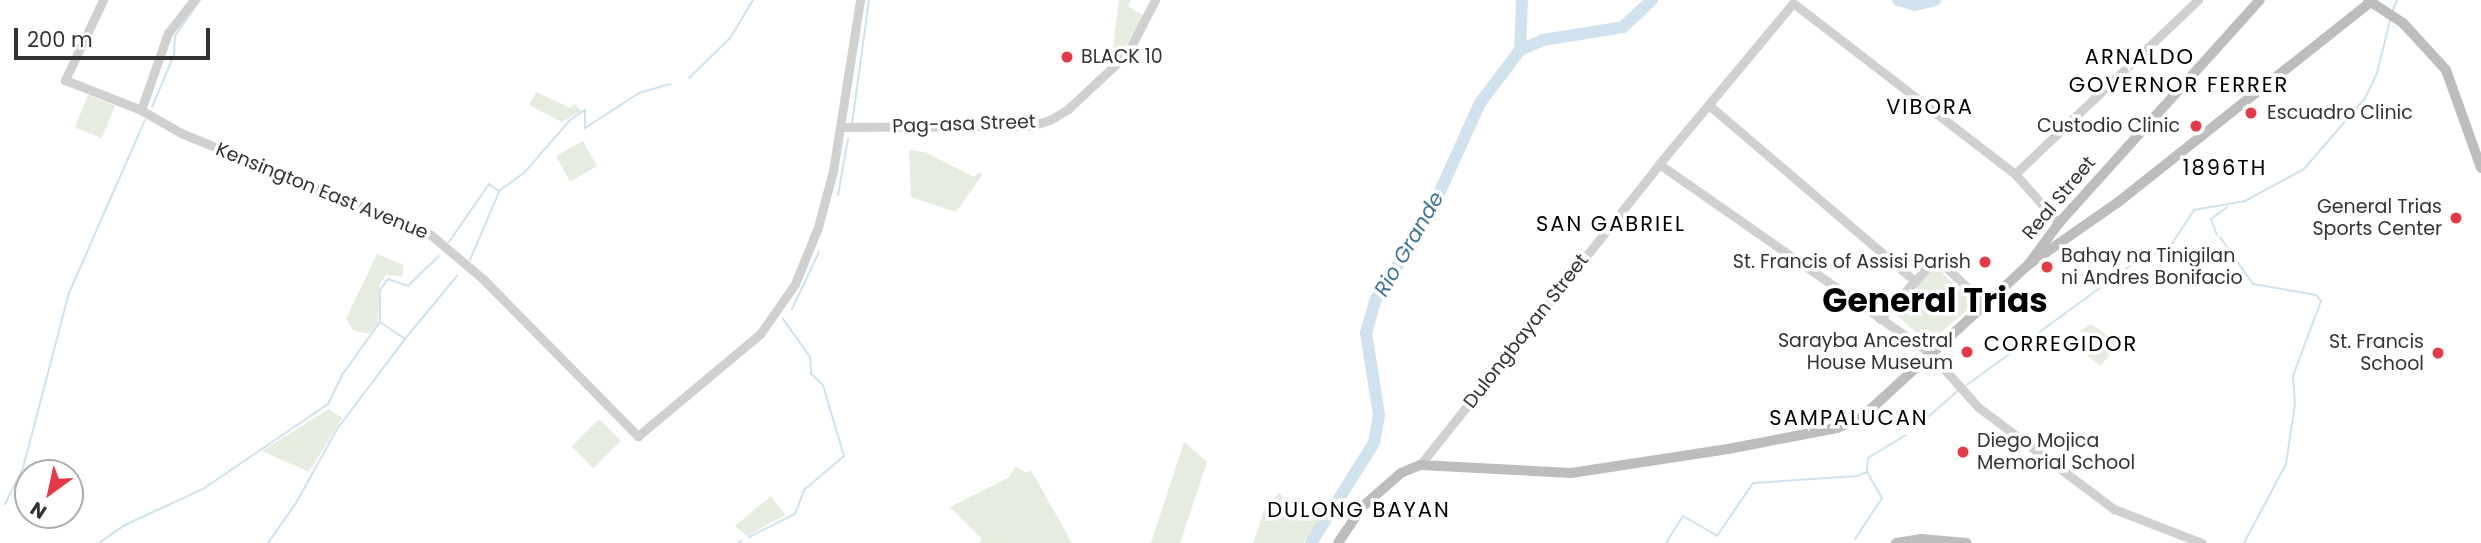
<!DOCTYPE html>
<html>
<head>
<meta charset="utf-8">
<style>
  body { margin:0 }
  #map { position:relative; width:2481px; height:543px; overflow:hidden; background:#fff; font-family:Poppins,sans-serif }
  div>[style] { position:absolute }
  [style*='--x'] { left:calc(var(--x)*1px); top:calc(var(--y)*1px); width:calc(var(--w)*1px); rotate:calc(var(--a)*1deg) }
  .green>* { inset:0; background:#e6ecdf; transform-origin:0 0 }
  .stream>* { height:2px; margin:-1px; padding:0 1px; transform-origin:1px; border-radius:1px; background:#cfe2ee }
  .river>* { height:12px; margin:-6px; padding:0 6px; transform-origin:6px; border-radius:6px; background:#cfe2ee }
  .tertiary>* { height:9px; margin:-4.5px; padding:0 4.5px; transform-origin:4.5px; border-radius:4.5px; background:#d0d0d0 }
  .secondary>* { height:10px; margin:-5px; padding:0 5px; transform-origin:5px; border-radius:5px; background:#bdbdbd }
  .dots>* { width:19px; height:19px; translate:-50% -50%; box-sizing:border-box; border:4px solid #fff; border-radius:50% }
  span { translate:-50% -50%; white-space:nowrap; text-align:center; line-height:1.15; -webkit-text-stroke:7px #fff; paint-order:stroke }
  .poi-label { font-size:19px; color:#333 }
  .left { translate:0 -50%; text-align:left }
  .right { translate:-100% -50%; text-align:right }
  .street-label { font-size:19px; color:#333 }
  .neighbourhood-label { font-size:21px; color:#000; letter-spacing:2px }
  .water-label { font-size:21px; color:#3f7597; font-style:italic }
  .town-label { font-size:33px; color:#000; font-weight:700 }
  .north { position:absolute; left:14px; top:459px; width:70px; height:70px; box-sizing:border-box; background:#fff; border:2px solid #adadad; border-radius:50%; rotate:213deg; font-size:19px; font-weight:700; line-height:28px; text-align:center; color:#333 }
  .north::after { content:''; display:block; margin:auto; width:24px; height:32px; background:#e63946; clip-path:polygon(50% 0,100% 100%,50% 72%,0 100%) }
  .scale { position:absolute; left:14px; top:28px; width:196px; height:32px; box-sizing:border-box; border:4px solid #333; border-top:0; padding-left:9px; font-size:21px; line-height:24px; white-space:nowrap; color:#333; -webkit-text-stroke:5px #fff; paint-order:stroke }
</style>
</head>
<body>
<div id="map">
  <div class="green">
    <div style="clip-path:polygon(1119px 0,1131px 0,1128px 6px,1144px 16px,1120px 55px,1113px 47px)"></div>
    <div style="clip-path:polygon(536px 92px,570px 108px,575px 104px,581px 111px,562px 122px,529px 105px)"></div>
    <div style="left:88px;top:95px;width:29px;height:35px;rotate:22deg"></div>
    <div style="left:583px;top:141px;width:29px;height:31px;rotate:61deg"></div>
    <div style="clip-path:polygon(909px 150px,925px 152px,974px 177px,979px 172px,983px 174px,956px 212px,911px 197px)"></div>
    <div style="clip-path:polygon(377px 254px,404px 265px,402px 276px,386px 275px,380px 284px,378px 323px,369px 334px,353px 330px,346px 319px)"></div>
    <div style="clip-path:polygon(1932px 262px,1946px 266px,1943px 274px,1962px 292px,1970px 289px,1979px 300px,1928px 343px,1892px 311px)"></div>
    <div style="clip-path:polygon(2091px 324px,2117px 343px,2101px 366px,2076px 347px,2085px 335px,2080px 331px)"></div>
    <div style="clip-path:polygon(329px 409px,342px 418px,309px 472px,262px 451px)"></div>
    <div style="left:599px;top:419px;width:31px;height:39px;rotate:45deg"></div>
    <div style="clip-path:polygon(1184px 442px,1207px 462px,1180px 543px,1151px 543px)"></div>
    <div style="clip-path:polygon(1016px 466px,1026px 473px,1031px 470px,1072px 543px,979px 543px,982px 539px,950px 507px,1008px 478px)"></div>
    <div style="clip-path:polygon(1279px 493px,1307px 519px,1318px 505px,1326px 511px,1303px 543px,1253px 543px,1265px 508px)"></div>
    <div style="clip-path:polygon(771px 496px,785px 515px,747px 536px,735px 526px)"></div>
  </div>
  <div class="stream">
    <div style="--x:2392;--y:12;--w:13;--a:-67"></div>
    <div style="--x:689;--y:78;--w:57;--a:-44.3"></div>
    <div style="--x:730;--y:38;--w:44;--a:-58.8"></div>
    <div style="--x:152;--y:107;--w:56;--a:-67.1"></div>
    <div style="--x:174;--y:55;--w:19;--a:-87"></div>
    <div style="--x:175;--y:36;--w:44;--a:-55.2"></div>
    <div style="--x:852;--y:124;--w:125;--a:-82.2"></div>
    <div style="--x:838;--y:195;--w:57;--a:-79.9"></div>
    <div style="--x:2217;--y:235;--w:17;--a:-111"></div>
    <div style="--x:2211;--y:219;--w:20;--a:-37"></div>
    <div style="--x:2220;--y:237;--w:57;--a:54.9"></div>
    <div style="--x:2253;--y:284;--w:64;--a:9.9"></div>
    <div style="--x:2316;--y:295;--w:8;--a:50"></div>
    <div style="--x:2321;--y:301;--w:80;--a:110.5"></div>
    <div style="--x:2293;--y:376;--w:28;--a:86"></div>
    <div style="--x:2295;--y:404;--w:61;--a:98.5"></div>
    <div style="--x:2286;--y:464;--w:89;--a:118"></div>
    <div style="--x:449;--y:242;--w:70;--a:-55.4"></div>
    <div style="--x:489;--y:184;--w:12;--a:35"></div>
    <div style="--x:499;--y:191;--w:31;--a:-36"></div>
    <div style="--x:524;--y:173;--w:70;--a:-49"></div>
    <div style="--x:570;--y:120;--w:18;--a:-34"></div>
    <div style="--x:585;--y:110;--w:18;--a:90"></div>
    <div style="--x:585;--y:128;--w:64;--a:-32.9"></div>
    <div style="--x:639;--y:93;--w:33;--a:-16"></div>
    <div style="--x:470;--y:260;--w:74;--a:-66.9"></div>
    <div style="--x:792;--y:309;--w:63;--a:-64.7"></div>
    <div style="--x:380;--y:322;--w:30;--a:34"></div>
    <div style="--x:405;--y:339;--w:82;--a:-50.5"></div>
    <div style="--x:1964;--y:387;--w:207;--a:-36.1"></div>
    <div style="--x:2131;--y:265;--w:45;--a:-26.6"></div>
    <div style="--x:2171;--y:245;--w:42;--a:-56.7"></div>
    <div style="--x:2194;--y:210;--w:52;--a:-10"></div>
    <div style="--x:2245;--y:201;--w:67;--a:-28.5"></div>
    <div style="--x:2304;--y:169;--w:94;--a:-49.3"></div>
    <div style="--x:2365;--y:98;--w:28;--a:-64"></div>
    <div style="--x:2377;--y:73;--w:54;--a:-76"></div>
    <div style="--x:1915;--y:428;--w:58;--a:-40.8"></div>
    <div style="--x:1867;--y:471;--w:13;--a:-86"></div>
    <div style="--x:1868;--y:458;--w:44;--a:-31.2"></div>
    <div style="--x:5;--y:504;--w:40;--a:-63.4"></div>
    <div style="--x:23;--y:468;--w:181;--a:-75.3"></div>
    <div style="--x:69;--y:293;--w:189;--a:-66.3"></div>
    <div style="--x:749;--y:537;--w:51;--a:-26.6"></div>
    <div style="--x:795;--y:514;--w:26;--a:-69"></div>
    <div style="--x:804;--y:490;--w:52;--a:-40.4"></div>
    <div style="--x:844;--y:456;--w:74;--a:-106.5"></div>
    <div style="--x:823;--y:385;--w:16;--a:-137"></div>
    <div style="--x:811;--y:374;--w:17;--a:-93"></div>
    <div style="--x:810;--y:357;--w:47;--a:-125.4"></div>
    <div style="--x:99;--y:543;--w:32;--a:-35"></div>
    <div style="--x:125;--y:525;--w:86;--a:-24.8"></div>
    <div style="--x:203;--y:489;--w:151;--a:-34.2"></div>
    <div style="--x:328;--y:404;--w:32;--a:-64"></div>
    <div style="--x:342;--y:375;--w:65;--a:-54.4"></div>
    <div style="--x:380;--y:322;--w:32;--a:-90"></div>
    <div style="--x:380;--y:290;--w:14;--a:-54"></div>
    <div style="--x:388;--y:279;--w:21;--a:19"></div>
    <div style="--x:408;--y:286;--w:43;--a:-44.1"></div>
    <div style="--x:268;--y:543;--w:49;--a:-55"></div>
    <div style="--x:296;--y:503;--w:85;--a:-61"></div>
    <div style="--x:337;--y:429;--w:113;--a:-52.9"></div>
    <div style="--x:738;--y:543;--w:4;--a:-34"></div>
    <div style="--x:1666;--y:543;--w:32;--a:-58"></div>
    <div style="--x:1683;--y:516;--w:39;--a:30"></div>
    <div style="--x:1717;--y:536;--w:64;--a:-55.8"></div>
    <div style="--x:1753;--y:483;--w:104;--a:-3.9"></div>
    <div style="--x:1857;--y:476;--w:11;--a:-22"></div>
    <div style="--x:1867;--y:472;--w:30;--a:60"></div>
    <div style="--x:1882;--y:498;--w:49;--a:123.4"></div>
  </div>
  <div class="river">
    <div style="--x:1898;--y:0;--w:18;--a:16"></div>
    <div style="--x:1915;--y:5;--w:21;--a:-14"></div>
    <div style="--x:1520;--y:50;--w:50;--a:-87.7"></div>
    <div style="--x:1311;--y:543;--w:118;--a:-57.8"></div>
    <div style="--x:1374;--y:443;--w:28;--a:-80"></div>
    <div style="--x:1379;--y:415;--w:83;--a:-99"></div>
    <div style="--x:1366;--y:333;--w:35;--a:-74"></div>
    <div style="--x:1376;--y:299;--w:96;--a:-57.3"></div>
    <div style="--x:1428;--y:218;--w:126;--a:-65.7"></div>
    <div style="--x:1480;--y:103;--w:66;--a:-53"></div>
    <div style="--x:1520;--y:50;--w:25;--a:-23"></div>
    <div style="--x:1543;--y:40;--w:81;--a:-9.2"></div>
    <div style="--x:1623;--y:27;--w:40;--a:-43"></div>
  </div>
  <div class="tertiary">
    <div style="--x:103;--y:0;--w:89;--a:115.4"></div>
    <div style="--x:65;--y:80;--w:82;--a:21.5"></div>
    <div style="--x:141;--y:110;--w:46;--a:29.9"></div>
    <div style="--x:181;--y:133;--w:270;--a:22.2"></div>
    <div style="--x:431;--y:235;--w:68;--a:40.2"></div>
    <div style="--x:483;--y:279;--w:221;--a:45.4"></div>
    <div style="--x:638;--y:436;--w:159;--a:-39.9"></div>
    <div style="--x:760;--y:334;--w:61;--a:-55"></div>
    <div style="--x:795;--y:284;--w:61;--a:-68"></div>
    <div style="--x:818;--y:227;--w:58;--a:-75"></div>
    <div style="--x:833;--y:171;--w:173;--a:-81"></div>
    <div style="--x:1710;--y:106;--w:268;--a:40.5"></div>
    <div style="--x:141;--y:110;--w:82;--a:-70.7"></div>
    <div style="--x:168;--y:33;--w:42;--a:-51.8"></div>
    <div style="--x:842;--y:127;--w:189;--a:-0.3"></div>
    <div style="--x:1031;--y:126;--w:20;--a:-18"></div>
    <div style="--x:1050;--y:120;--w:21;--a:-31"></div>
    <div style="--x:1068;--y:109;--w:81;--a:-43"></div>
    <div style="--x:1127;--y:54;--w:61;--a:-62.6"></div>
    <div style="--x:1659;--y:164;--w:330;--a:34.9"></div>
    <div style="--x:1930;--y:353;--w:72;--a:48.4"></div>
    <div style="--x:1978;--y:407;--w:170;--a:36.9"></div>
    <div style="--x:2114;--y:509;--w:94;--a:21.1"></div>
    <div style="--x:2015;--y:174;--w:253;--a:-43.6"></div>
    <div style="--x:1880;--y:319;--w:83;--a:-47.4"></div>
    <div style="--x:1936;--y:258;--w:69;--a:43.2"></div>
    <div style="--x:1420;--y:465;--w:384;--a:-51.5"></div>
    <div style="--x:1659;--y:164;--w:209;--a:-50.2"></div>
    <div style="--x:1793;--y:3;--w:280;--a:37.6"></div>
    <div style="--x:2015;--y:174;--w:66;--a:48.1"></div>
  </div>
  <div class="secondary">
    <div style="--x:2368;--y:0;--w:42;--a:33.3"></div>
    <div style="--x:2403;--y:23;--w:64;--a:47.5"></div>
    <div style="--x:2446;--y:70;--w:104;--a:70.3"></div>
    <div style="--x:2028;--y:265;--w:52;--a:-53.6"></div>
    <div style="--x:2059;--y:223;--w:300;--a:-48"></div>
    <div style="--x:1338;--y:543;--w:43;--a:-56.3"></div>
    <div style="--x:1362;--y:507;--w:52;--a:-41.1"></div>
    <div style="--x:1401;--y:473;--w:21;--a:-23"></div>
    <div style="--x:1420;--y:465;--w:151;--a:3"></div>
    <div style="--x:1571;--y:473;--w:159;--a:-8.7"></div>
    <div style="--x:1728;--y:449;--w:111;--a:-10.9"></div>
    <div style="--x:1837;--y:428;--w:26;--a:-23"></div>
    <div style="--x:1861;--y:418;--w:226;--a:-42.5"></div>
    <div style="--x:2028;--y:265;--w:108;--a:-34.9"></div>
    <div style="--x:2117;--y:203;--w:324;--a:-38.4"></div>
    <div style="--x:1896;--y:543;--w:25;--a:-9"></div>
    <div style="--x:1921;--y:539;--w:46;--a:5"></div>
  </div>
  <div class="dots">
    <div style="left:1067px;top:57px;background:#e63946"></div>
    <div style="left:2251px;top:113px;background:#e63946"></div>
    <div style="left:2196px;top:126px;background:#e63946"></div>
    <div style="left:2456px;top:218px;background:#e63946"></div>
    <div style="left:1985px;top:262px;background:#e63946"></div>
    <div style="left:2047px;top:267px;background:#e63946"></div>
    <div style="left:1967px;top:352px;background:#e63946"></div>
    <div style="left:2438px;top:353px;background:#e63946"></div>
    <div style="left:1963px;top:452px;background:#e63946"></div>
  </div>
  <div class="poi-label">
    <span class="left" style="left:1081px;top:57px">BLACK 10</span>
    <span class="left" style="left:2267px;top:113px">Escuadro Clinic</span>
    <span class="right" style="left:2180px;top:126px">Custodio Clinic</span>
    <span class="right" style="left:2442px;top:218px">General Trias<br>Sports Center</span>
    <span class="left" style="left:2061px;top:267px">Bahay na Tinigilan<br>ni Andres Bonifacio</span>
    <span class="right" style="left:1971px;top:262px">St. Francis of Assisi Parish</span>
    <span class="right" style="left:1953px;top:352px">Sarayba Ancestral<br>House Museum</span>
    <span class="right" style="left:2424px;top:353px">St. Francis<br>School</span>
    <span class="left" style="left:1977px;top:452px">Diego Mojica<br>Memorial School</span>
  </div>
  <div class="street-label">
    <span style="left:964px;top:124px;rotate:-2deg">Pag-asa Street</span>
    <span style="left:322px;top:191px;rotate:22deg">Kensington East Avenue</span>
    <span style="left:2059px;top:198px;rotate:-50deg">Real Street</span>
    <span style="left:1526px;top:331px;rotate:-52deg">Dulongbayan Street</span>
  </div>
  <div class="neighbourhood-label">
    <span style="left:2140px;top:57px">ARNALDO</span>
    <span style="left:2179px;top:85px">GOVERNOR FERRER</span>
    <span style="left:1930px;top:107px">VIBORA</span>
    <span style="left:2225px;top:168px">1896TH</span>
    <span style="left:1611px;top:224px">SAN GABRIEL</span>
    <span style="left:2061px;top:344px">CORREGIDOR</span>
    <span style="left:1849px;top:418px">SAMPALUCAN</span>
    <span style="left:1359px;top:510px">DULONG BAYAN</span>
  </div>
  <div class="water-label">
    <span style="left:1409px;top:244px;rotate:-60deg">Rio Grande</span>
  </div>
  <div class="town-label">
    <span style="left:1935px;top:301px">General Trias</span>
  </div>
  <div class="north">N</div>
  <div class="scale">200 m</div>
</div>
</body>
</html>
